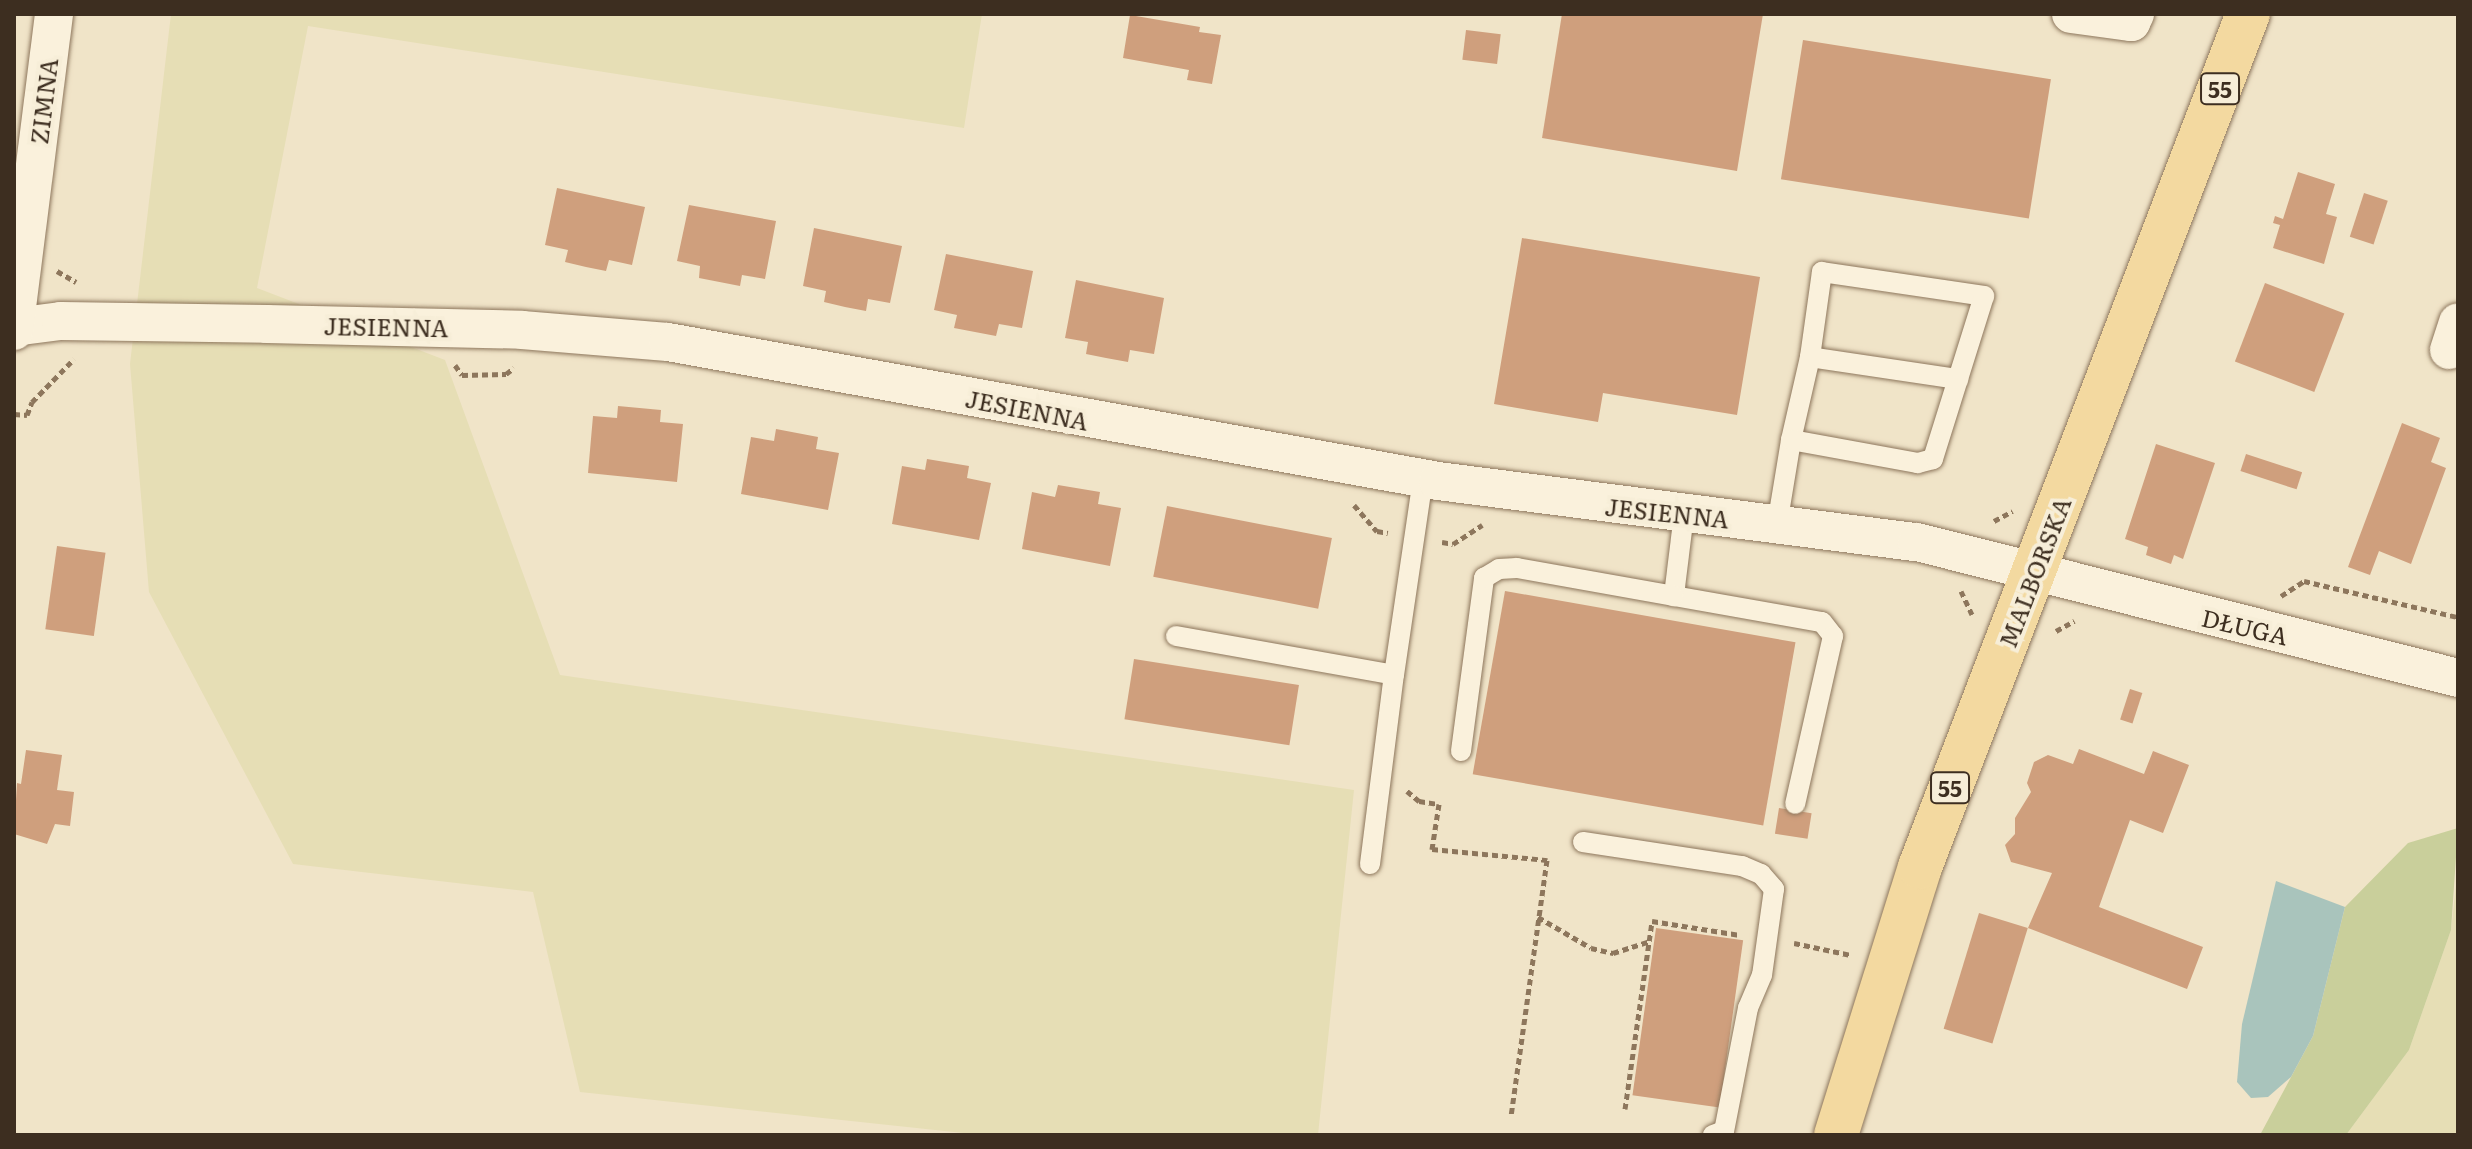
<!DOCTYPE html>
<html>
<head>
<meta charset="utf-8">
<style>
  body { margin:0 }
  #map { position:relative; width:2472px; height:1149px; overflow:hidden; background:#f0e4c8; font-family:Literata,serif }
  div>[style] { position:absolute }
  [style*='--x'] { left:calc(var(--x)*1px); top:calc(var(--y)*1px); width:calc(var(--w)*1px); rotate:calc(var(--a)*1deg) }
  .farmland>* { inset:0; background:#e6deb5 }
  .green>* { inset:0; background:#c9cf9b }
  .water>* { inset:0; background:#a9c4bc }
  .building>* { inset:0; background:#cf9f7d; transform-origin:0 0 }
  .path>* { height:5px; margin-top:-2.5px; transform-origin:0; background:repeating-linear-gradient(90deg,#8d765c 0 6px,transparent 0 10px) }
  .roads { filter:drop-shadow(0 0 2px #8d765c) drop-shadow(0 0 2px #8d765c) }
  .service>* { height:20px; margin:-10px; padding:0 10px; transform-origin:10px; border-radius:10px; background:#faf1dc }
  .minor>* { height:38px; margin:-19px; padding:0 19px; transform-origin:19px; border-radius:19px; background:#faf1dc }
  .primary>* { height:44px; margin:-22px; padding:0 22px; transform-origin:22px; border-radius:22px; background:#f3d9a0 }
  span { translate:-50% -50%; white-space:nowrap; text-align:center; line-height:1.15; -webkit-text-stroke:8px #f7eed8; paint-order:stroke }
  .shield-label span { padding:2px 6px; background:#f7eed8; border:2px solid; border-radius:6px; -webkit-text-stroke-width:0 }
  .shield-label { font-size:22px; color:#3d2e20; font-weight:700 }
  .street-label { font-size:24px; color:#3d2e20 }
  .frame { position:absolute; inset:0; border:16px solid #3d2e20; pointer-events:none }
</style>
</head>
<body>
<div id="map">
  <div class="farmland">
    <div style="clip-path:polygon(171px 14px,982px 14px,964px 128px,308px 26px,257px 288px,445px 360px,560px 675px,1354px 790px,1318px 1135px,982px 1135px,580px 1092px,533px 892px,293px 864px,149px 592px,130px 364px)"></div>
    <div style="clip-path:polygon(2458px 868px,2458px 1135px,2346px 1135px,2409px 1050px,2451px 930px)"></div>
  </div>
  <div class="green">
    <div style="clip-path:polygon(2458px 828px,2451px 930px,2409px 1050px,2346px 1135px,2260px 1135px,2313px 1036px,2345px 907px,2408px 843px)"></div>
  </div>
  <div class="water">
    <div style="clip-path:polygon(2276px 881px,2345px 907px,2313px 1036px,2291px 1077px,2268px 1097px,2251px 1098px,2237px 1082px,2242px 1024px)"></div>
  </div>
  <div class="building">
    <div style="clip-path:polygon(1562px 14px,1763px 14px,1737px 171px,1542px 138px)"></div>
    <div style="clip-path:polygon(1130px 15px,1200px 27px,1199px 32px,1221px 35px,1212px 84px,1187px 80px,1189px 70px,1123px 58px)"></div>
    <div style="left:1466px;top:30px;width:35px;height:30px;rotate:7deg"></div>
    <div style="left:1803px;top:40px;width:251px;height:141px;rotate:9deg"></div>
    <div style="clip-path:polygon(2298px 172px,2335px 184px,2326px 214px,2337px 217px,2324px 264px,2273px 248px,2280px 225px,2273px 223px,2275px 216px,2283px 219px)"></div>
    <div style="clip-path:polygon(557px 188px,645px 207px,632px 265px,609px 260px,606px 271px,586px 267px,565px 262px,568px 250px,545px 245px)"></div>
    <div style="left:2364px;top:193px;width:25px;height:46px;rotate:18deg"></div>
    <div style="clip-path:polygon(689px 205px,776px 221px,765px 279px,742px 275px,740px 286px,699px 278px,700px 266px,677px 261px)"></div>
    <div style="clip-path:polygon(814px 228px,902px 246px,890px 303px,868px 299px,866px 311px,845px 307px,824px 302px,826px 291px,803px 286px)"></div>
    <div style="clip-path:polygon(1522px 238px,1760px 277px,1737px 415px,1603px 393px,1598px 422px,1494px 404px)"></div>
    <div style="clip-path:polygon(946px 254px,1033px 271px,1022px 328px,999px 324px,996px 336px,954px 328px,957px 315px,934px 310px)"></div>
    <div style="clip-path:polygon(1076px 280px,1164px 298px,1154px 354px,1130px 350px,1128px 362px,1106px 358px,1086px 354px,1088px 342px,1065px 338px)"></div>
    <div style="left:2265px;top:283px;width:85px;height:84px;rotate:21deg"></div>
    <div style="clip-path:polygon(618px 406px,661px 410px,660px 422px,683px 424px,677px 482px,588px 473px,593px 416px,617px 418px)"></div>
    <div style="clip-path:polygon(2402px 423px,2440px 438px,2431px 462px,2446px 468px,2411px 564px,2379px 551px,2370px 575px,2348px 567px)"></div>
    <div style="clip-path:polygon(776px 429px,818px 437px,816px 449px,839px 453px,828px 510px,741px 494px,751px 437px,774px 441px)"></div>
    <div style="clip-path:polygon(2156px 444px,2215px 463px,2183px 559px,2174px 555px,2171px 564px,2146px 555px,2148px 547px,2125px 539px)"></div>
    <div style="left:2246px;top:454px;width:59px;height:18px;rotate:18deg"></div>
    <div style="clip-path:polygon(927px 459px,969px 466px,967px 478px,991px 483px,979px 540px,892px 524px,902px 466px,925px 470px)"></div>
    <div style="clip-path:polygon(1058px 485px,1100px 492px,1098px 504px,1121px 508px,1110px 566px,1022px 549px,1032px 492px,1055px 497px)"></div>
    <div style="left:1167px;top:506px;width:168px;height:72px;rotate:11deg"></div>
    <div style="left:57px;top:546px;width:49px;height:84px;rotate:8deg"></div>
    <div style="left:1505px;top:591px;width:295px;height:186px;rotate:10deg"></div>
    <div style="left:1134px;top:659px;width:167px;height:61px;rotate:9deg"></div>
    <div style="left:2130px;top:689px;width:13px;height:32px;rotate:18deg"></div>
    <div style="clip-path:polygon(2079px 749px,2144px 774px,2153px 751px,2189px 765px,2163px 833px,2130px 820px,2099px 907px,2203px 947px,2187px 989px,2028px 928px,2052px 873px,2011px 862px,2005px 845px,2015px 834px,2015px 818px,2031px 792px,2027px 783px,2034px 762px,2048px 755px,2073px 764px)"></div>
    <div style="clip-path:polygon(26px 750px,62px 755px,57px 790px,74px 792px,70px 826px,55px 824px,47px 844px,14px 834px,17px 783px,21px 784px)"></div>
    <div style="left:1779px;top:808px;width:33px;height:26px;rotate:9deg"></div>
    <div style="left:1979px;top:913px;width:51px;height:121px;rotate:17deg"></div>
    <div style="left:1656px;top:928px;width:88px;height:169px;rotate:8deg"></div>
  </div>
  <div class="path">
    <div style="--x:57;--y:271;--w:22;--a:30"></div>
    <div style="--x:455;--y:365;--w:12;--a:55"></div>
    <div style="--x:462;--y:375;--w:44;--a:-1.3"></div>
    <div style="--x:506;--y:374;--w:10;--a:-37"></div>
    <div style="--x:14;--y:414;--w:13;--a:4"></div>
    <div style="--x:27;--y:415;--w:14;--a:-69"></div>
    <div style="--x:32;--y:402;--w:60;--a:-45.7"></div>
    <div style="--x:1354;--y:505;--w:35;--a:49"></div>
    <div style="--x:1377;--y:531;--w:11;--a:10"></div>
    <div style="--x:1994;--y:521;--w:21;--a:-28"></div>
    <div style="--x:1442;--y:542;--w:11;--a:10"></div>
    <div style="--x:1453;--y:544;--w:35;--a:-33"></div>
    <div style="--x:1961;--y:591;--w:26;--a:65"></div>
    <div style="--x:2281;--y:596;--w:27;--a:-33"></div>
    <div style="--x:2304;--y:581;--w:158;--a:13.2"></div>
    <div style="--x:2056;--y:631;--w:21;--a:-29"></div>
    <div style="--x:1407;--y:791;--w:16;--a:40"></div>
    <div style="--x:1419;--y:801;--w:20;--a:9"></div>
    <div style="--x:1439;--y:804;--w:46;--a:98.8"></div>
    <div style="--x:1432;--y:849;--w:116;--a:5.5"></div>
    <div style="--x:1547;--y:860;--w:258;--a:98"></div>
    <div style="--x:1538;--y:917;--w:61;--a:30.3"></div>
    <div style="--x:1591;--y:948;--w:23;--a:13"></div>
    <div style="--x:1613;--y:953;--w:38;--a:-18"></div>
    <div style="--x:1794;--y:943;--w:58;--a:11.9"></div>
    <div style="--x:1625;--y:1109;--w:190;--a:-81.8"></div>
    <div style="--x:1652;--y:921;--w:89;--a:9"></div>
  </div>
  <div class="roads">
    <div class="service">
      <div style="--x:1810;--y:357;--w:150;--a:8.5"></div>
      <div style="--x:1684;--y:514;--w:83;--a:97"></div>
      <div style="--x:1674;--y:596;--w:150;--a:10"></div>
      <div style="--x:1822;--y:622;--w:18;--a:52"></div>
      <div style="--x:1833;--y:636;--w:172;--a:102.7"></div>
      <div style="--x:1777;--y:525;--w:86;--a:-80.6"></div>
      <div style="--x:1791;--y:440;--w:85;--a:-77.1"></div>
      <div style="--x:1810;--y:357;--w:86;--a:-82"></div>
      <div style="--x:1822;--y:272;--w:164;--a:8.4"></div>
      <div style="--x:1984;--y:296;--w:171;--a:107.4"></div>
      <div style="--x:1933;--y:459;--w:16;--a:165"></div>
      <div style="--x:1918;--y:463;--w:129;--a:-169.7"></div>
      <div style="--x:1176;--y:636;--w:221;--a:10.1"></div>
      <div style="--x:1394;--y:675;--w:199;--a:-81.6"></div>
      <div style="--x:1461;--y:751;--w:175;--a:-82.4"></div>
      <div style="--x:1484;--y:578;--w:17;--a:-31"></div>
      <div style="--x:1499;--y:569;--w:18;--a:-3"></div>
      <div style="--x:1517;--y:568;--w:159;--a:10.1"></div>
      <div style="--x:1583;--y:842;--w:161;--a:8.6"></div>
      <div style="--x:1742;--y:866;--w:21;--a:23"></div>
      <div style="--x:1761;--y:874;--w:20;--a:49"></div>
      <div style="--x:1774;--y:889;--w:87;--a:97.9"></div>
      <div style="--x:1762;--y:975;--w:36;--a:113"></div>
      <div style="--x:1748;--y:1008;--w:125;--a:101"></div>
      <div style="--x:1724;--y:1131;--w:12;--a:160"></div>
      <div style="--x:1370;--y:864;--w:191;--a:-82.8"></div>
    </div>
    <div class="minor">
      <div style="--x:2071;--y:14;--w:61;--a:7.6"></div>
      <div style="--x:2131;--y:22;--w:9;--a:-63"></div>
      <div style="--x:14;--y:327;--w:47;--a:-7.3"></div>
      <div style="--x:61;--y:321;--w:206;--a:0.8"></div>
      <div style="--x:267;--y:324;--w:255;--a:1.3"></div>
      <div style="--x:522;--y:330;--w:146;--a:4.7"></div>
      <div style="--x:668;--y:342;--w:782;--a:10.23"></div>
      <div style="--x:1438;--y:481;--w:483;--a:7.3"></div>
      <div style="--x:1917;--y:542;--w:558;--a:14.11"></div>
      <div style="--x:14;--y:331;--w:320;--a:-82.8"></div>
      <div style="--x:2449;--y:350;--w:29;--a:-72"></div>
    </div>
    <div class="primary">
      <div style="--x:1836;--y:1135;--w:281;--a:-72.6"></div>
      <div style="--x:1920;--y:867;--w:914;--a:-68.97"></div>
    </div>
  </div>
  <div class="shield-label">
    <span style="left:2220px;top:89px">55</span>
    <span style="left:1950px;top:788px">55</span>
  </div>
  <div class="street-label">
    <span style="left:43px;top:101px;rotate:-83deg">ZIMNA</span>
    <span style="left:386px;top:326px;rotate:1deg">JESIENNA</span>
    <span style="left:1027px;top:409px;rotate:11deg">JESIENNA</span>
    <span style="left:1667px;top:512px;rotate:6deg">JESIENNA</span>
    <span style="left:2034px;top:572px;rotate:-69deg">MALBORSKA</span>
    <span style="left:2245px;top:626px;rotate:13deg">DŁUGA</span>
  </div>
  <div class="frame"></div>
</div>
</body>
</html>
